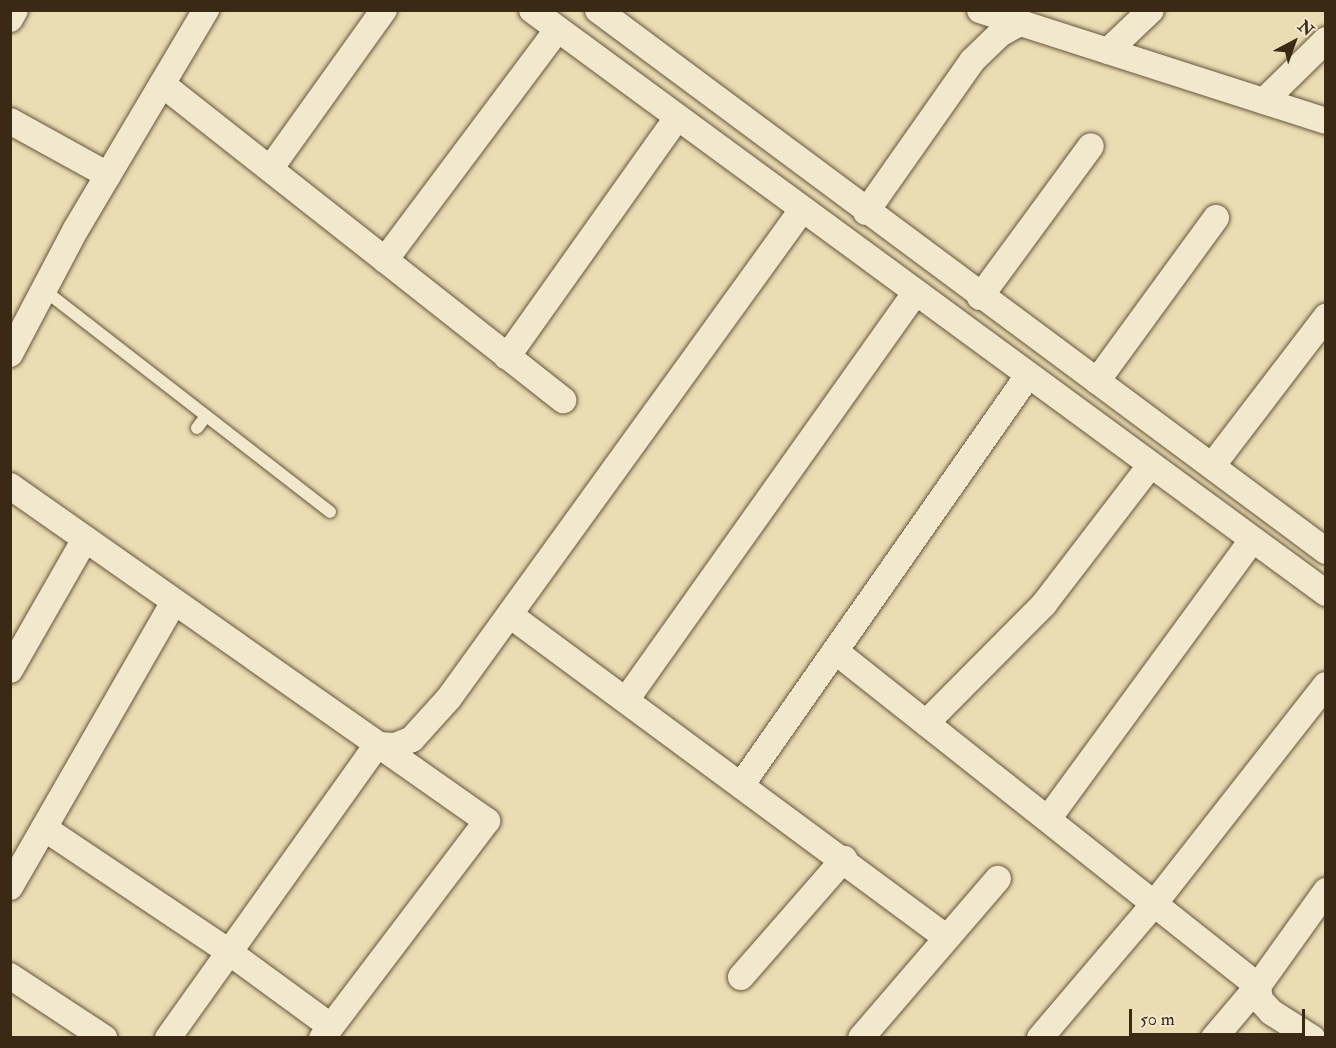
<!DOCTYPE html>
<html>
<head>
<meta charset="utf-8">
<style>
  body { margin:0 }
  #map { position:relative; width:1336px; height:1048px; overflow:hidden; background:#eadcb3; font-family:"IM FELL Double Pica",serif }
  div>[style] { position:absolute }
  [style*='--x'] { left:calc(var(--x)*1px); top:calc(var(--y)*1px); width:calc(var(--w)*1px); rotate:calc(var(--a)*1deg) }
  .roads { filter:drop-shadow(0 0 2px #66563c) drop-shadow(0 0 2px #66563c) }
  .service>* { height:12px; margin:-6px; padding:0 6px; transform-origin:6px; border-radius:6px; background:#f1e8ce }
  .minor>* { height:26px; margin:-13px; padding:0 13px; transform-origin:13px; border-radius:13px; background:#f1e8ce }
  span { translate:-50% -50%; white-space:nowrap; text-align:center; line-height:1.15; -webkit-text-stroke:4.5px #f1e8ce; paint-order:stroke }
  .frame { position:absolute; inset:0; border:12px solid #3a2914; pointer-events:none }
  .north { position:absolute; left:1264px; top:12px; width:60px; height:60px; -webkit-text-stroke:4px #f1e8ce; paint-order:stroke; rotate:41deg; font-size:16px; font-weight:700; line-height:24px; text-align:center; color:#3a2914 }
  .north::after { content:''; display:block; margin:auto; width:21px; height:27px; background:#3a2914; clip-path:polygon(50% 0,100% 100%,50% 72%,0 100%) }
  .scale { position:absolute; left:1129px; top:1009px; width:176px; height:27px; box-sizing:border-box; border:3px solid #3a2914; border-top:0; padding-left:8px; font-size:18px; line-height:21px; white-space:nowrap; color:#3a2914; -webkit-text-stroke:4px #f1e8ce; paint-order:stroke }
</style>
</head>
<body>
<div id="map">
  <div class="roads">
    <div class="service">
      <div style="--x:44;--y:290;--w:362;--a:37.8"></div>
      <div style="--x:197;--y:428;--w:15;--a:-53"></div>
    </div>
    <div class="minor">
      <div style="--x:532;--y:10;--w:985;--a:36.29"></div>
      <div style="--x:598;--y:10;--w:907;--a:36.62"></div>
      <div style="--x:980;--y:10;--w:363;--a:17.8"></div>
      <div style="--x:10;--y:19;--w:10;--a:-61"></div>
      <div style="--x:1108;--y:51;--w:59;--a:-43.6"></div>
      <div style="--x:162;--y:84;--w:511;--a:38.24"></div>
      <div style="--x:1264;--y:101;--w:87;--a:-44.5"></div>
      <div style="--x:10;--y:121;--w:112;--a:28.9"></div>
      <div style="--x:270;--y:169;--w:196;--a:-54.4"></div>
      <div style="--x:866;--y:212;--w:184;--a:-54.9"></div>
      <div style="--x:972;--y:61;--w:39;--a:-44"></div>
      <div style="--x:1000;--y:34;--w:23;--a:-29"></div>
      <div style="--x:385;--y:260;--w:287;--a:-53.2"></div>
      <div style="--x:980;--y:297;--w:187;--a:-53.7"></div>
      <div style="--x:10;--y:354;--w:141;--a:-62.2"></div>
      <div style="--x:76;--y:229;--w:255;--a:-59.3"></div>
      <div style="--x:507;--y:357;--w:293;--a:-54.6"></div>
      <div style="--x:1097;--y:381;--w:202;--a:-53.9"></div>
      <div style="--x:1212;--y:466;--w:188;--a:-52.6"></div>
      <div style="--x:10;--y:486;--w:583;--a:35.08"></div>
      <div style="--x:487;--y:821;--w:273;--a:127.2"></div>
      <div style="--x:510;--y:615;--w:543;--a:36.47"></div>
      <div style="--x:835;--y:651;--w:540;--a:38.38"></div>
      <div style="--x:1258;--y:986;--w:14;--a:82"></div>
      <div style="--x:1260;--y:1000;--w:16;--a:47"></div>
      <div style="--x:1271;--y:1012;--w:49;--a:32.4"></div>
      <div style="--x:10;--y:670;--w:151;--a:-60.2"></div>
      <div style="--x:626;--y:700;--w:498;--a:-54.6"></div>
      <div style="--x:926;--y:723;--w:168;--a:-45.2"></div>
      <div style="--x:1044;--y:604;--w:173;--a:-52.5"></div>
      <div style="--x:377;--y:745;--w:18;--a:3"></div>
      <div style="--x:395;--y:746;--w:18;--a:-22"></div>
      <div style="--x:412;--y:739;--w:55;--a:-47.9"></div>
      <div style="--x:449;--y:698;--w:602;--a:-54.12"></div>
      <div style="--x:742;--y:784;--w:497;--a:-55"></div>
      <div style="--x:1048;--y:819;--w:346;--a:-53.8"></div>
      <div style="--x:44;--y:828;--w:223;--a:33.8"></div>
      <div style="--x:229;--y:952;--w:125;--a:36.2"></div>
      <div style="--x:10;--y:887;--w:329;--a:-60.1"></div>
      <div style="--x:10;--y:976;--w:113;--a:33.4"></div>
      <div style="--x:741;--y:977;--w:157;--a:-48.9"></div>
      <div style="--x:168;--y:1038;--w:360;--a:-54.5"></div>
      <div style="--x:861;--y:1038;--w:210;--a:-49.3"></div>
      <div style="--x:1040;--y:1038;--w:176;--a:-49.6"></div>
      <div style="--x:1154;--y:904;--w:278;--a:-51.9"></div>
      <div style="--x:1214;--y:1038;--w:68;--a:-49.8"></div>
      <div style="--x:1258;--y:986;--w:117;--a:-54.4"></div>
    </div>
  </div>
  <div class="frame"></div>
  <div class="north">N</div>
  <div class="scale">50 m</div>
</div>
</body>
</html>
